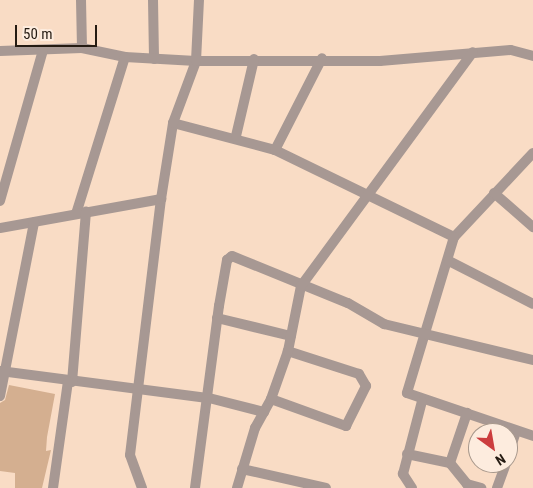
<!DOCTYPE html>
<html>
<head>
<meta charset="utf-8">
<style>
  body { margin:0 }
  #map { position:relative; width:533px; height:488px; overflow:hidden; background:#f9dcc5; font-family:"Roboto Condensed",sans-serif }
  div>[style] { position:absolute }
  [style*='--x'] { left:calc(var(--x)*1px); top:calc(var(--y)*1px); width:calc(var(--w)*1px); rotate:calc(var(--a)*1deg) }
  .building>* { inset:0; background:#d4af90 }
  .minor>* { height:10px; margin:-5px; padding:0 5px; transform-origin:5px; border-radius:5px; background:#a79893 }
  span { translate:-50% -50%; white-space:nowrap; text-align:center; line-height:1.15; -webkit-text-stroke:5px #fdecde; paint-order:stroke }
  .north { position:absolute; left:468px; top:423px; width:50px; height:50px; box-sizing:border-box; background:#fdecde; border:1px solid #a7988c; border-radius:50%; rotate:148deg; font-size:14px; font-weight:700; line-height:20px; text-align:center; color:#251b12 }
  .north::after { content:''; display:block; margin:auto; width:18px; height:22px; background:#cc3d3e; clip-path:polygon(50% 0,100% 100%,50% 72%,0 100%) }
  .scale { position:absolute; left:15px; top:25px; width:82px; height:22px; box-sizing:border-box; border:2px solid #251b12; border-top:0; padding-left:6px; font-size:15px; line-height:18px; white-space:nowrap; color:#251b12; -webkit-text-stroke:4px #fdecde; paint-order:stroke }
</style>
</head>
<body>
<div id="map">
  <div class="building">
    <div style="clip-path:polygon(9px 385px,55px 394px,47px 437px,46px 451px,51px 450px,42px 488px,15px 488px,15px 473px,0 471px,0 403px,5px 400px)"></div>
  </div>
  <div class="minor">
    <div style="--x:81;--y:0;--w:48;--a:88.8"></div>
    <div style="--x:153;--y:0;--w:59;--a:89"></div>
    <div style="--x:0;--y:51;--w:82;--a:-2.1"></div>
    <div style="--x:82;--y:48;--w:44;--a:11.8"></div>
    <div style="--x:125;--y:57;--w:71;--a:3.2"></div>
    <div style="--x:196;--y:61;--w:184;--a:0"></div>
    <div style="--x:380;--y:61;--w:131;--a:-4.8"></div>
    <div style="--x:511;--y:50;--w:23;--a:15"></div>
    <div style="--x:173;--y:123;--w:106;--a:14.8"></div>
    <div style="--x:275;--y:150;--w:199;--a:25.9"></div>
    <div style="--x:236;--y:136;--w:79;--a:-76.8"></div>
    <div style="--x:275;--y:150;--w:103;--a:-62.9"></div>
    <div style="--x:533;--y:153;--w:115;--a:133.2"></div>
    <div style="--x:454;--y:237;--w:163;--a:106.8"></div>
    <div style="--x:407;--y:393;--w:133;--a:18.8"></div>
    <div style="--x:494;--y:193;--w:52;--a:41.1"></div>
    <div style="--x:0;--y:201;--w:157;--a:-74.1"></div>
    <div style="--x:76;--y:214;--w:164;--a:-72.7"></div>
    <div style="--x:0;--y:228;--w:164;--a:-10.2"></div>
    <div style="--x:449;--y:261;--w:94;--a:27.1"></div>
    <div style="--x:217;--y:318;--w:76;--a:13.7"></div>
    <div style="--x:0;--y:371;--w:211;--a:7.4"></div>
    <div style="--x:209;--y:398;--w:57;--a:14.3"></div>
    <div style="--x:72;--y:382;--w:171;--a:-85.3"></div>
    <div style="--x:0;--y:396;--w:177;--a:-78.9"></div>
    <div style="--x:271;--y:399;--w:80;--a:19.8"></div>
    <div style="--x:346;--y:426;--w:45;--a:-63.4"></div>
    <div style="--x:366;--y:386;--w:14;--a:-120"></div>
    <div style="--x:359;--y:374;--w:75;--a:-162.1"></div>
    <div style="--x:407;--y:454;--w:44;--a:11.8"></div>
    <div style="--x:450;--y:463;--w:27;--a:51"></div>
    <div style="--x:467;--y:484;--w:15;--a:16"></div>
    <div style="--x:508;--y:456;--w:25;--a:-72"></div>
    <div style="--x:450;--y:463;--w:53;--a:-71.2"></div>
    <div style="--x:242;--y:469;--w:86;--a:12.7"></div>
    <div style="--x:53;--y:488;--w:108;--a:-82"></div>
    <div style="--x:142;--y:488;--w:35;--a:-110"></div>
    <div style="--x:130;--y:455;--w:258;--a:-83.1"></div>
    <div style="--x:161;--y:199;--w:77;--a:-81"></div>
    <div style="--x:173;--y:123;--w:66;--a:-69.6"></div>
    <div style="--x:196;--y:61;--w:61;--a:-87.2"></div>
    <div style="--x:195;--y:488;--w:184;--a:-82.5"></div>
    <div style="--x:219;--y:306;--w:47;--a:-80.1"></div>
    <div style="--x:227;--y:260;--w:6;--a:-39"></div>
    <div style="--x:232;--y:256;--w:125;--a:22.1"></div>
    <div style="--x:348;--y:303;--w:42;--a:30.3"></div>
    <div style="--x:384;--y:324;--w:153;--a:13.6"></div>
    <div style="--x:237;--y:488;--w:63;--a:-73.3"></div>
    <div style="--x:255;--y:428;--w:33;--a:-61"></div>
    <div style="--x:271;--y:399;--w:51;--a:-70.5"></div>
    <div style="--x:288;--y:351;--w:66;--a:-78.7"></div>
    <div style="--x:301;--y:286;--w:290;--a:-53.7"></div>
    <div style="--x:412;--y:488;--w:17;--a:-123"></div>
    <div style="--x:403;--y:474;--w:75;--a:-75.4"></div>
    <div style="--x:497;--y:488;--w:27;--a:-70"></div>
  </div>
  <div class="north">N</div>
  <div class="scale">50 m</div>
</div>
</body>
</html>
